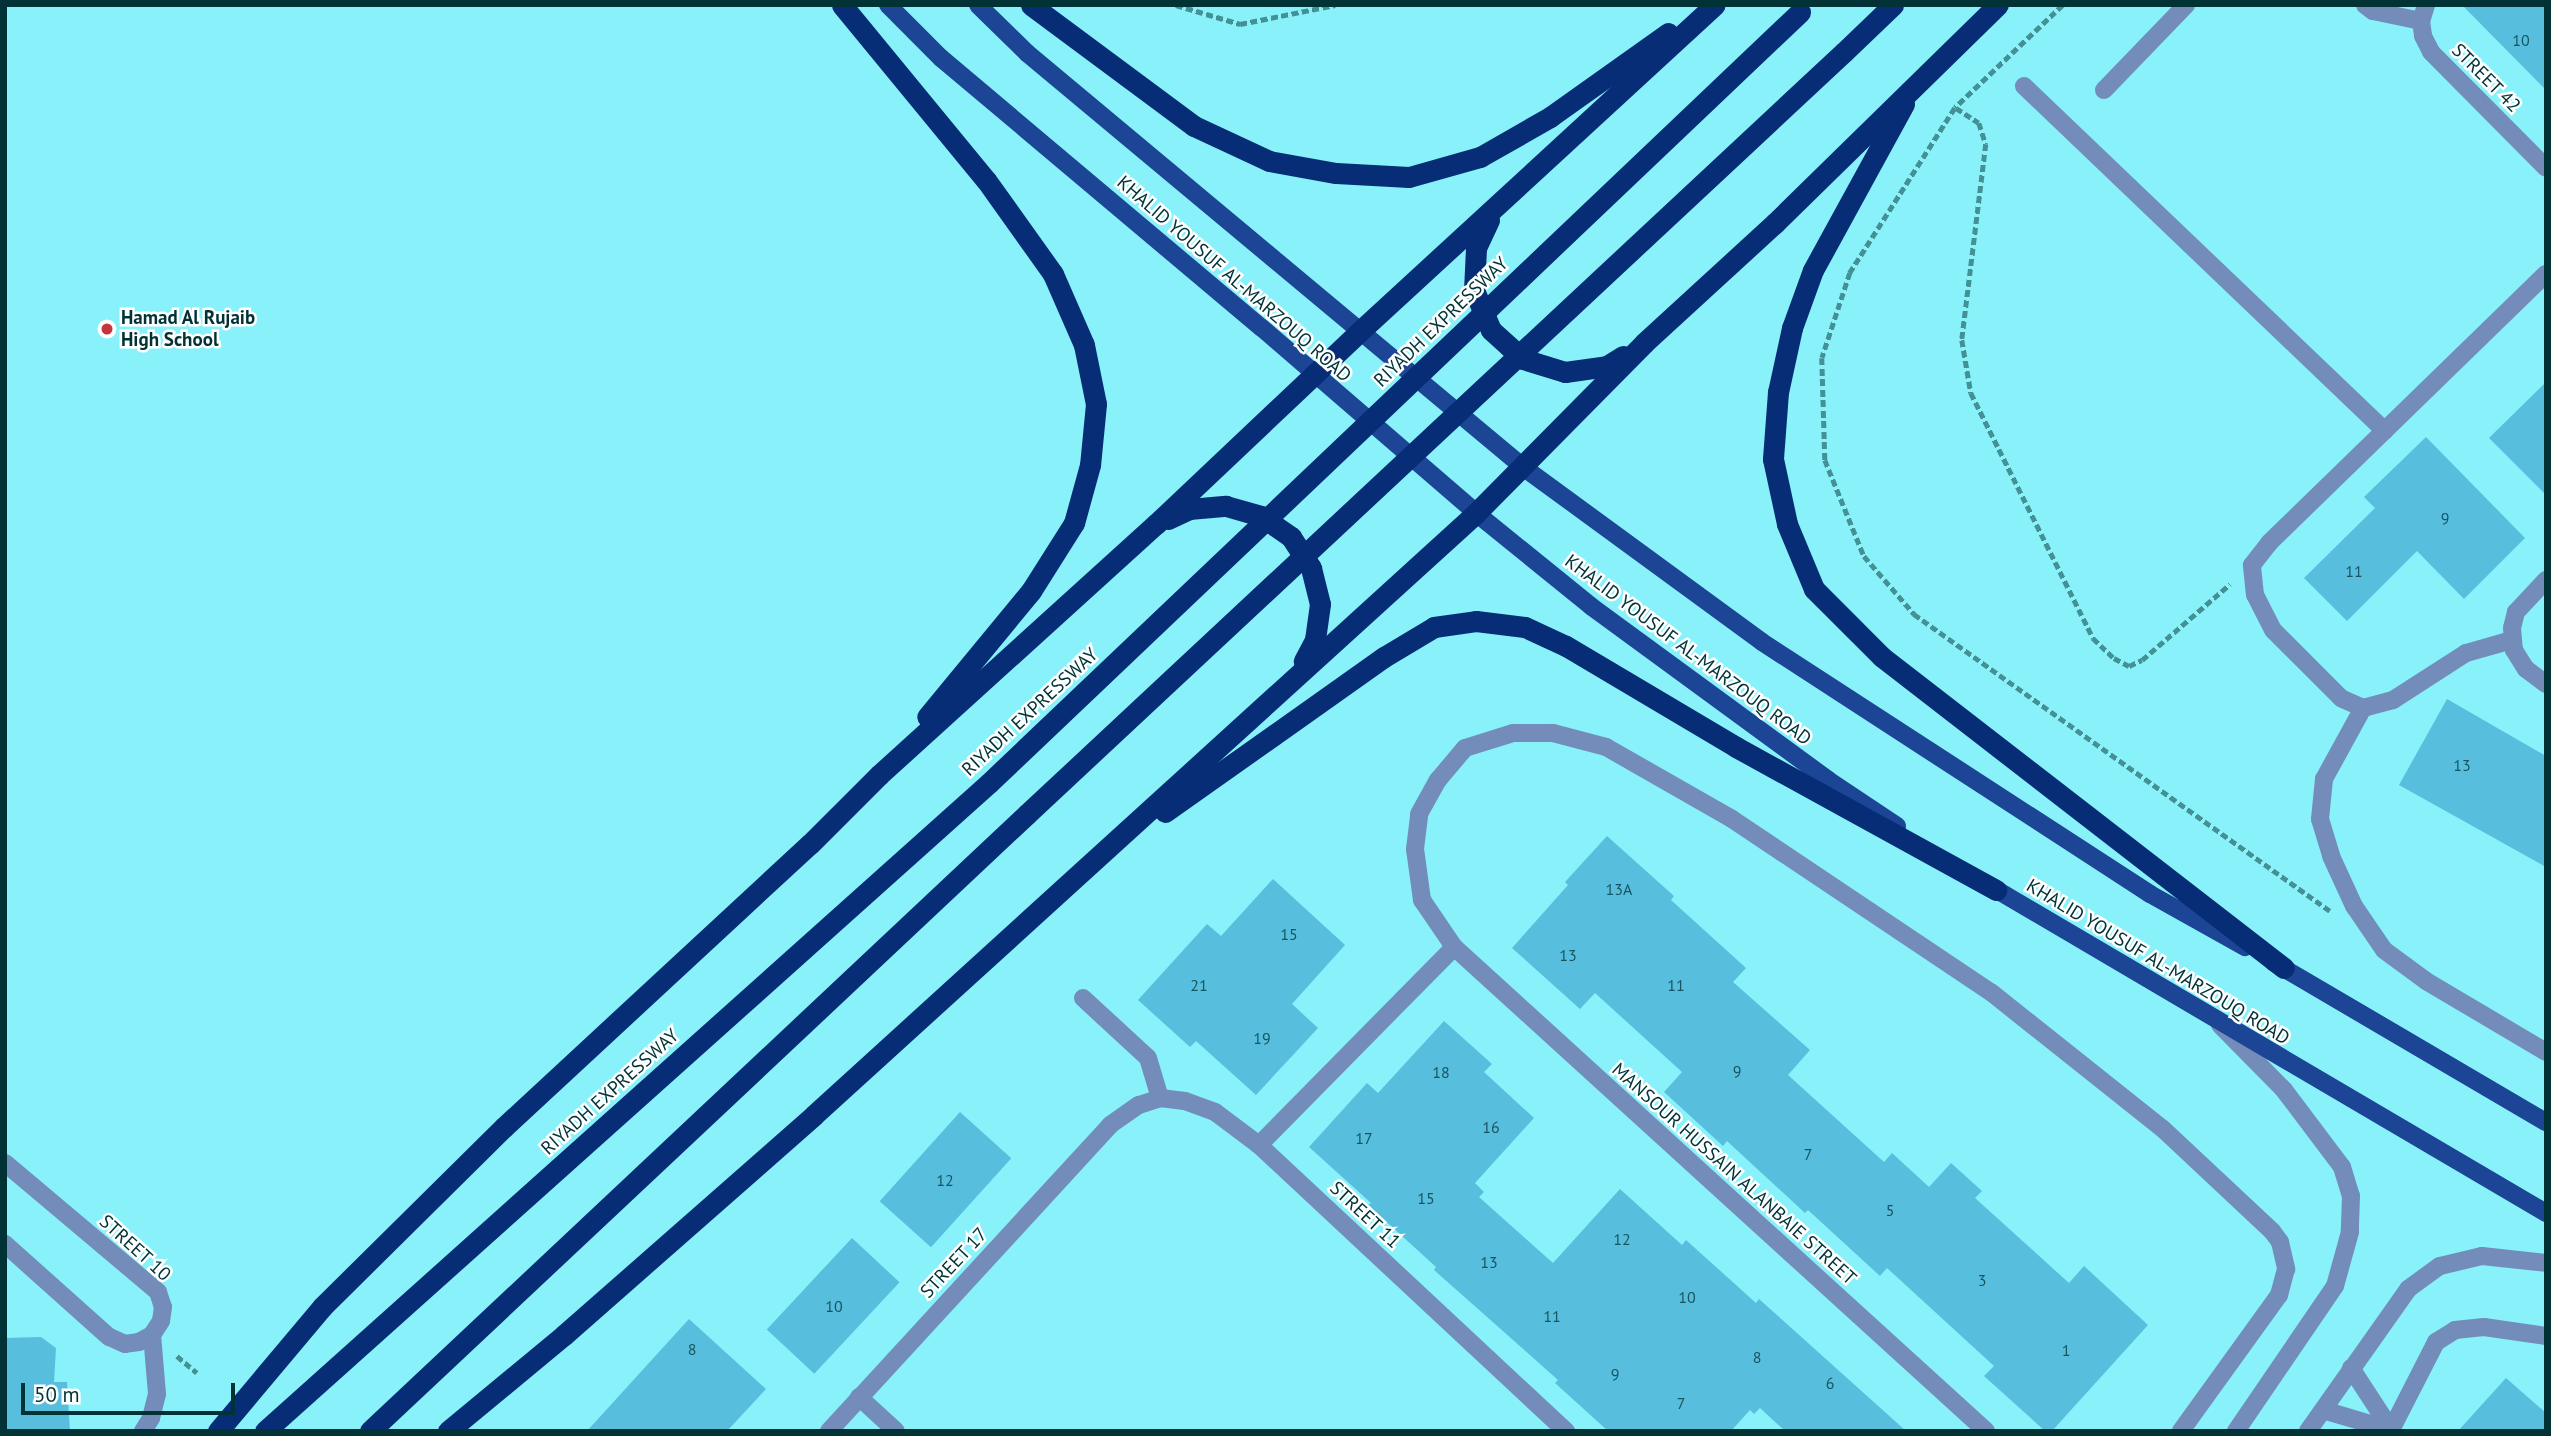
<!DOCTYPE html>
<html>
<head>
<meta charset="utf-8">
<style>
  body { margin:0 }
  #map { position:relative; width:2551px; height:1436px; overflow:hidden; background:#88f1f9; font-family:"PT Sans",sans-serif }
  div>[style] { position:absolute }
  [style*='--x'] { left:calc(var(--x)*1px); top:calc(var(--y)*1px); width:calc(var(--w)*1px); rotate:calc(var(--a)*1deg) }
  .building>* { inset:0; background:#58bede; transform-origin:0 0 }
  .path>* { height:4.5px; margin-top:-2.25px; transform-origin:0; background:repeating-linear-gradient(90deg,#439095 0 7px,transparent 0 10.5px) }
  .minor>* { height:18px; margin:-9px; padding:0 9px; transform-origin:9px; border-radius:9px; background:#738cb9 }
  .major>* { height:18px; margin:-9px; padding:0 9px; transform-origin:9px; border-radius:9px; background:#1c4595 }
  .highway>* { height:21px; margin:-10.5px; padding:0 10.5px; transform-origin:10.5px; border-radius:10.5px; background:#072d76 }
  .highway-bridge>* { height:21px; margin:-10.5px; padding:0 10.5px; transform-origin:10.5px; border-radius:10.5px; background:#072d76 }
  .dots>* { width:19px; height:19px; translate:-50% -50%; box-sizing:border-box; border:4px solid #fefefe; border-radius:50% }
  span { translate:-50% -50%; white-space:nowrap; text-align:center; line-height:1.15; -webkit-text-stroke:5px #fefefe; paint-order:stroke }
  .number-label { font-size:16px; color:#175660 }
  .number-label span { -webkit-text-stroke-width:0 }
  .street-label { font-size:19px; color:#013336 }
  .poi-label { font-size:19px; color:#013336; font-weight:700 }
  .left { translate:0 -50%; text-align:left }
  .frame { position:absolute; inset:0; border:7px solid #013336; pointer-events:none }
  .scale { position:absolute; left:21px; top:1383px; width:214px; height:32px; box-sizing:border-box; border:4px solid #013336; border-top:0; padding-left:9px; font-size:21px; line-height:24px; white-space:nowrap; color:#013336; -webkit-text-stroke:5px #fefefe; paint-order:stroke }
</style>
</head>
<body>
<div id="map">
  <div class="building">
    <div style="clip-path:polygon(2462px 5px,2546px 5px,2546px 90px)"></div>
    <div style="clip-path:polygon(2546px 382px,2546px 495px,2489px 438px)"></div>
    <div style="clip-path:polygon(2426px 437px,2525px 538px,2464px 599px,2417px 551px,2347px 621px,2304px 578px,2375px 508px,2364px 497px)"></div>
    <div style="clip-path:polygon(2447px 699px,2546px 756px,2546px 867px,2399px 785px)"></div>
    <div style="clip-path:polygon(1607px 836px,1674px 896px,1671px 900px,1746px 968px,1733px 982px,1810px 1050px,1788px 1075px,1884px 1162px,1892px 1153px,1929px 1187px,1951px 1163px,1982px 1191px,1975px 1198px,2069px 1283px,2084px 1266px,2148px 1325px,2052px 1431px,2045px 1431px,1984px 1376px,1994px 1366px,1887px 1268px,1880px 1276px,1808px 1210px,1805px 1213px,1727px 1141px,1723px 1146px,1664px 1092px,1682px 1072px,1595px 993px,1580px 1009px,1512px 948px,1568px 885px,1565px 882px)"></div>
    <div style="clip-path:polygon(1273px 879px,1345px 945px,1292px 1004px,1318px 1028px,1256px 1095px,1196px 1041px,1190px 1047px,1138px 1000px,1207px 924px,1221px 936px)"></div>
    <div style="clip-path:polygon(1444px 1021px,1492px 1064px,1484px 1072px,1534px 1118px,1475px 1183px,1484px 1192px,1479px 1197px,1553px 1263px,1620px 1189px,1682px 1245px,1686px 1240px,1756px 1303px,1759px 1299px,1906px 1431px,1785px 1431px,1760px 1408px,1754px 1414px,1750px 1410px,1731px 1431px,1608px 1431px,1555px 1383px,1558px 1380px,1434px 1270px,1436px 1267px,1368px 1205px,1371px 1203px,1309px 1147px,1367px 1083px,1378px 1093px)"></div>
    <div style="left:960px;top:1112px;width:69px;height:120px;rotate:42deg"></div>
    <div style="left:852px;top:1238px;width:65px;height:125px;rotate:43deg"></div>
    <div style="clip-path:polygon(689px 1319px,766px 1389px,727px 1431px,587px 1431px)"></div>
    <div style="clip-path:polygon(41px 1337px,56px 1348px,54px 1382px,67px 1382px,70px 1431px,5px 1431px,5px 1338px)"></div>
    <div style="clip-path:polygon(2506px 1378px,2546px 1413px,2546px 1431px,2458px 1431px)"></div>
  </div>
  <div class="path">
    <div style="--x:1176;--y:5;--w:67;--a:16.5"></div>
    <div style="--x:1240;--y:24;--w:97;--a:-11.3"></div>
    <div style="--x:2063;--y:5;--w:149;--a:136.4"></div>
    <div style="--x:1955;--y:108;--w:196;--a:122.5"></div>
    <div style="--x:1850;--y:273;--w:89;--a:108.2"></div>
    <div style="--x:1822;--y:358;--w:102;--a:88.3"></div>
    <div style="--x:1825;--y:460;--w:104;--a:67.9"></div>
    <div style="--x:1864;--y:556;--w:77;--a:49.2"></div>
    <div style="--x:1914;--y:614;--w:511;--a:35.52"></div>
    <div style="--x:1956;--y:108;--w:27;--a:33"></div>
    <div style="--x:1979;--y:123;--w:22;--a:72"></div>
    <div style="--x:1986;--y:144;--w:197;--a:97"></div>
    <div style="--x:1962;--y:340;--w:54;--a:80.4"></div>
    <div style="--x:1971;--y:393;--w:274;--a:63.5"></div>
    <div style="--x:2093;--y:638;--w:29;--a:44"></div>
    <div style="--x:2114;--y:658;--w:17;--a:28"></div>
    <div style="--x:2129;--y:666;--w:14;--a:-25"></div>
    <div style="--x:2142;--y:660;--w:116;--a:-40.8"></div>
    <div style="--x:177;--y:1356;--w:26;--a:40"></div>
  </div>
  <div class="minor">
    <div style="--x:2365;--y:5;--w:10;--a:37"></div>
    <div style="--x:2373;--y:11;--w:49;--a:11.8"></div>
    <div style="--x:2426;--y:5;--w:17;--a:107"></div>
    <div style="--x:2421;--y:21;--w:15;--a:82"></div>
    <div style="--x:2423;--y:36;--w:18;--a:63"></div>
    <div style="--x:2431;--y:52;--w:163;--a:45.2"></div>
    <div style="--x:2024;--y:86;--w:499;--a:43.7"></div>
    <div style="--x:2104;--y:90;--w:118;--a:-46"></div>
    <div style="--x:2546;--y:580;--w:44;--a:133.2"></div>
    <div style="--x:2516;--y:612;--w:16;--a:104"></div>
    <div style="--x:2512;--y:628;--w:22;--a:85"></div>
    <div style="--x:2514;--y:650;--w:22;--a:58"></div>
    <div style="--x:2526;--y:669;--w:25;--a:37"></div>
    <div style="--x:2512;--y:640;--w:48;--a:164.2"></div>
    <div style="--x:2466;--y:653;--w:87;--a:147.2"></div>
    <div style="--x:2393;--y:700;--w:31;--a:165"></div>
    <div style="--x:2363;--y:708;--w:24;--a:-156"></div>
    <div style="--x:2341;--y:698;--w:96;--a:-135"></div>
    <div style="--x:2273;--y:630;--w:39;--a:-117"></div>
    <div style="--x:2255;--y:595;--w:30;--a:-96"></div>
    <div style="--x:2252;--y:565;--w:28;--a:-52"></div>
    <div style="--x:2269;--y:543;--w:386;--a:-44.2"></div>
    <div style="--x:2363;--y:708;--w:81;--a:118.8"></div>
    <div style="--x:2324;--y:779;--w:40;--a:95.7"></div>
    <div style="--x:2320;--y:819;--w:39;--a:73"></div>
    <div style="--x:2331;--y:856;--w:55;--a:65.3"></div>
    <div style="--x:2354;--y:906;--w:53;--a:55.7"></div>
    <div style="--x:2384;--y:950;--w:52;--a:36.4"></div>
    <div style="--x:2426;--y:981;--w:139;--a:30.6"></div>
    <div style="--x:1083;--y:998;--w:88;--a:42.7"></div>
    <div style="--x:1148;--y:1058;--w:42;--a:73.3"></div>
    <div style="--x:2220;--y:1025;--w:91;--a:45.4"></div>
    <div style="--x:2284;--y:1090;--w:96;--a:53"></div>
    <div style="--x:2342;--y:1167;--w:30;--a:73"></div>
    <div style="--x:2351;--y:1196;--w:36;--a:92"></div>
    <div style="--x:2350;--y:1232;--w:56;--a:105.5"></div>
    <div style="--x:2335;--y:1286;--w:176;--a:124.3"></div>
    <div style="--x:1259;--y:1145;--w:278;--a:-45.4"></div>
    <div style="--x:5;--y:1163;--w:200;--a:40.1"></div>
    <div style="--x:158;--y:1292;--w:16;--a:72"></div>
    <div style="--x:163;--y:1307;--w:14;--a:98"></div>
    <div style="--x:161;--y:1321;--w:17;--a:123"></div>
    <div style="--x:152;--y:1335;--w:15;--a:152"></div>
    <div style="--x:139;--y:1342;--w:14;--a:172"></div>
    <div style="--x:125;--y:1344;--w:17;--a:-156"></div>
    <div style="--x:109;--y:1337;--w:140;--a:-138.2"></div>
    <div style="--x:2351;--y:1368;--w:75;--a:56.9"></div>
    <div style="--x:859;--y:1397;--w:50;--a:42.6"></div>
    <div style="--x:2323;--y:1410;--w:71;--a:16.4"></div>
    <div style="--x:2391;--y:1430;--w:99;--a:-62.9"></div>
    <div style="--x:2436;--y:1342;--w:22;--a:-32"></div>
    <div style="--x:2455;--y:1330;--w:29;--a:-6"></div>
    <div style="--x:2484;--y:1327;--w:63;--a:8.3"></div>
    <div style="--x:143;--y:1431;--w:15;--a:-58"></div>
    <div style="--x:151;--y:1418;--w:25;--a:-76"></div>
    <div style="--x:157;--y:1394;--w:59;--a:-94.8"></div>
    <div style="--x:829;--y:1431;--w:415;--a:-47.4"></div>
    <div style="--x:1110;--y:1125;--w:35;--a:-35"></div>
    <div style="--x:1139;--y:1105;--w:22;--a:-18"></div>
    <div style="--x:1160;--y:1098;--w:25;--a:7"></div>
    <div style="--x:1185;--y:1101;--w:32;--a:20"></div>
    <div style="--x:1215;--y:1112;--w:55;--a:36.9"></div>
    <div style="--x:1259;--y:1145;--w:420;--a:43"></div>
    <div style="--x:1986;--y:1431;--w:719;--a:-137.7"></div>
    <div style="--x:1454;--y:947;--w:57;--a:-124.2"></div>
    <div style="--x:1422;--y:900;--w:51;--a:-97.8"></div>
    <div style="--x:1415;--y:849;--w:35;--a:-83"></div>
    <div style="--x:1419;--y:814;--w:39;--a:-61"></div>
    <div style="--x:1438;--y:780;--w:42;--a:-49.8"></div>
    <div style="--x:1465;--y:748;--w:50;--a:-17.4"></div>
    <div style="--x:1513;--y:733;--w:40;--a:0"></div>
    <div style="--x:1553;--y:733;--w:55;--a:14.8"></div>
    <div style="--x:1606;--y:747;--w:145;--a:29.7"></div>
    <div style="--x:1732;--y:819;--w:313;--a:33.8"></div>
    <div style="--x:1992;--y:993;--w:218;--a:38.5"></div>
    <div style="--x:2163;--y:1129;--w:149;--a:43.1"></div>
    <div style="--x:2272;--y:1231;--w:14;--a:54"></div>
    <div style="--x:2280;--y:1242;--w:28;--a:77"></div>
    <div style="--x:2286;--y:1269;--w:27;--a:105"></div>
    <div style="--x:2279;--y:1295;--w:168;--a:125.8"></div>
    <div style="--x:2308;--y:1431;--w:174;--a:-54.8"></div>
    <div style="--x:2408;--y:1289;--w:39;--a:-36"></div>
    <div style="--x:2440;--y:1266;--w:43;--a:-13.4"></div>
    <div style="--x:2482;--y:1256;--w:64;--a:6.2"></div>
  </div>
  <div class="major">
    <div style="--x:888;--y:5;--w:75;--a:45"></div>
    <div style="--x:941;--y:58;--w:419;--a:40.1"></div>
    <div style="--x:1262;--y:328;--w:283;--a:40.8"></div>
    <div style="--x:1476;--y:513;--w:149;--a:39"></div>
    <div style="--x:1592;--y:607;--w:293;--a:36.2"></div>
    <div style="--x:1828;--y:780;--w:83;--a:33.7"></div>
    <div style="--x:978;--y:5;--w:69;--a:44.4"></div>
    <div style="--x:1027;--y:53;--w:646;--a:39.85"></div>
    <div style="--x:1523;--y:467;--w:296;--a:36.2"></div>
    <div style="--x:1762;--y:642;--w:463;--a:33"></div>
    <div style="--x:2150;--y:894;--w:109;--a:29.2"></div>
    <div style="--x:1985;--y:883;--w:651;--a:30.47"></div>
    <div style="--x:2273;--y:962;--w:316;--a:30.4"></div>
  </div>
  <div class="highway">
    <div style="--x:842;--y:5;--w:227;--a:50.6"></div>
    <div style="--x:986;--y:180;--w:115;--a:54.5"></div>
    <div style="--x:1053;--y:274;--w:77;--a:66.4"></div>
    <div style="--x:1084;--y:345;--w:60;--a:78.5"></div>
    <div style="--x:1096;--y:404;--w:61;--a:95.6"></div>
    <div style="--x:1090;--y:465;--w:60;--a:105.4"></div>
    <div style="--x:1074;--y:523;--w:80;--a:122.3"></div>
    <div style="--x:1031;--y:591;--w:163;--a:129.5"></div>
    <div style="--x:1031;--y:5;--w:203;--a:36.6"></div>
    <div style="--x:1194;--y:126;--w:83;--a:25"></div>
    <div style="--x:1269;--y:161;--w:68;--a:10.2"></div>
    <div style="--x:1336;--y:173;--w:73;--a:3.1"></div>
    <div style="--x:1409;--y:177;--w:74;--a:-15.7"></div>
    <div style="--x:1480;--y:157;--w:81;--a:-29.7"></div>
    <div style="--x:1550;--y:117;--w:145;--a:-35.4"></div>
    <div style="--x:1844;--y:52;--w:68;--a:-43.8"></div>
    <div style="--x:1904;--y:104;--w:189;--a:118.7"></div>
    <div style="--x:1813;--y:270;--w:62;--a:109.9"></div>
    <div style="--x:1792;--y:328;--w:66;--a:102.3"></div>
    <div style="--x:1778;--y:392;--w:67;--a:94.3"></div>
    <div style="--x:1773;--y:459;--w:66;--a:77.8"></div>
    <div style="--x:1787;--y:524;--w:70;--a:67.4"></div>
    <div style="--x:1814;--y:589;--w:96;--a:45"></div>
    <div style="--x:1882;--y:657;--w:508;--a:37.73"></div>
    <div style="--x:1489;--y:220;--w:31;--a:115"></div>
    <div style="--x:1476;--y:248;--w:42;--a:92.7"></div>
    <div style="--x:1474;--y:290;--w:43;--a:67"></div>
    <div style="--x:1491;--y:330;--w:43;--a:42.2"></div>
    <div style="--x:1523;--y:359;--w:44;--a:17.2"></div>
    <div style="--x:1565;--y:372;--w:42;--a:-8.1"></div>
    <div style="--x:1607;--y:366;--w:19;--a:-32"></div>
    <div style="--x:1168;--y:519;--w:23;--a:-25"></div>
    <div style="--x:1189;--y:509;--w:37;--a:-5"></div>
    <div style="--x:1226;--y:506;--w:36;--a:16"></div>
    <div style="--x:1261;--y:516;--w:37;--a:35"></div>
    <div style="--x:1291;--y:537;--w:37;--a:57"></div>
    <div style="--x:1311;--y:568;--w:37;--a:76"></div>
    <div style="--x:1320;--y:604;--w:36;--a:98"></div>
    <div style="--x:1315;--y:640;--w:24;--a:118"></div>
    <div style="--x:1165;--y:812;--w:268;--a:-35.3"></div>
    <div style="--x:1384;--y:657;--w:58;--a:-31"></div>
    <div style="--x:1434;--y:627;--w:42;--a:-8.1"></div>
    <div style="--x:1476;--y:621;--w:49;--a:7"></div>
    <div style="--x:1525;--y:627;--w:45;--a:24.9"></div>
    <div style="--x:1566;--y:646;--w:198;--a:30.7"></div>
    <div style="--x:1736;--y:747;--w:297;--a:28.8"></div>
    <div style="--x:218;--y:1431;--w:162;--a:-50"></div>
    <div style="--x:322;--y:1307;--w:256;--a:-44.7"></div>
    <div style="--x:504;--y:1127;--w:417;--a:-42.8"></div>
    <div style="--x:810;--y:844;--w:98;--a:-45"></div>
    <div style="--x:879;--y:775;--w:374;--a:-42.2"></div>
    <div style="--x:1156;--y:524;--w:279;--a:-43.4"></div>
    <div style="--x:1359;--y:332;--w:483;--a:-42.6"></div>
    <div style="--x:265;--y:1431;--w:972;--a:-41.83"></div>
    <div style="--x:370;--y:1431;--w:901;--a:-43.2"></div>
    <div style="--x:448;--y:1431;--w:151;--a:-39.6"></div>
    <div style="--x:564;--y:1335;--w:333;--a:-41.3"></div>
    <div style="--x:814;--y:1115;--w:895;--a:-42.28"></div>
    <div style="--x:1476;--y:513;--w:239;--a:-45.3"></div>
    <div style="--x:1644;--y:343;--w:178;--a:-42.5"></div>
    <div style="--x:1775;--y:223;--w:312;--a:-44.4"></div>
  </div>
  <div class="highway-bridge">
    <div style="--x:989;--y:783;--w:1119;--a:-43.55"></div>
    <div style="--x:1027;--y:814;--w:1117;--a:-43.01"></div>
  </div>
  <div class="dots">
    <div style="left:107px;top:329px;background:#c5353f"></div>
  </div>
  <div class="number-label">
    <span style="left:2521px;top:40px">10</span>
    <span style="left:2445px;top:518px">9</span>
    <span style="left:2354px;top:571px">11</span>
    <span style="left:2462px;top:765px">13</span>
    <span style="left:1619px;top:889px">13A</span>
    <span style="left:1289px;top:934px">15</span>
    <span style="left:1568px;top:955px">13</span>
    <span style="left:1199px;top:985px">21</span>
    <span style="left:1676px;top:985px">11</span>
    <span style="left:1262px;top:1038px">19</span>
    <span style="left:1737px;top:1071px">9</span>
    <span style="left:1441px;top:1072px">18</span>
    <span style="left:1491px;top:1127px">16</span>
    <span style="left:1364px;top:1138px">17</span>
    <span style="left:1808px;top:1154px">7</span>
    <span style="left:945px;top:1180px">12</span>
    <span style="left:1426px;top:1198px">15</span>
    <span style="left:1890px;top:1210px">5</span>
    <span style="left:1622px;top:1239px">12</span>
    <span style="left:1489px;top:1262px">13</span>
    <span style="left:1982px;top:1280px">3</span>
    <span style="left:1687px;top:1297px">10</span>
    <span style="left:834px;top:1306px">10</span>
    <span style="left:1552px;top:1316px">11</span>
    <span style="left:692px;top:1349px">8</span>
    <span style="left:2066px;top:1350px">1</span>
    <span style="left:1757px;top:1357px">8</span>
    <span style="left:1615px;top:1374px">9</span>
    <span style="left:1830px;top:1383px">6</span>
    <span style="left:1681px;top:1403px">7</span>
  </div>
  <div class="street-label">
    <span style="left:2486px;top:78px;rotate:45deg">STREET 42</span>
    <span style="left:1234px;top:279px;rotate:41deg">KHALID YOUSUF AL-MARZOUQ ROAD</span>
    <span style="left:1441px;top:322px;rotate:-44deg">RIYADH EXPRESSWAY</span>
    <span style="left:1688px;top:650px;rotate:37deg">KHALID YOUSUF AL-MARZOUQ ROAD</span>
    <span style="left:1030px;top:712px;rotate:-43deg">RIYADH EXPRESSWAY</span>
    <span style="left:2158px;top:962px;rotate:31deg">KHALID YOUSUF AL-MARZOUQ ROAD</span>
    <span style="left:610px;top:1092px;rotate:-42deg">RIYADH EXPRESSWAY</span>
    <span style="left:1734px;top:1174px;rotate:42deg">MANSOUR HUSSAIN ALANBAIE STREET</span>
    <span style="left:1365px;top:1215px;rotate:43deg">STREET 11</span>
    <span style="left:135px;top:1248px;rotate:42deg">STREET 10</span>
    <span style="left:954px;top:1263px;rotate:-47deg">STREET 17</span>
  </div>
  <div class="poi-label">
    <span class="left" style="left:121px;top:329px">Hamad Al Rujaib<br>High School</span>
  </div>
  <div class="frame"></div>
  <div class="scale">50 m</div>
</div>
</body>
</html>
